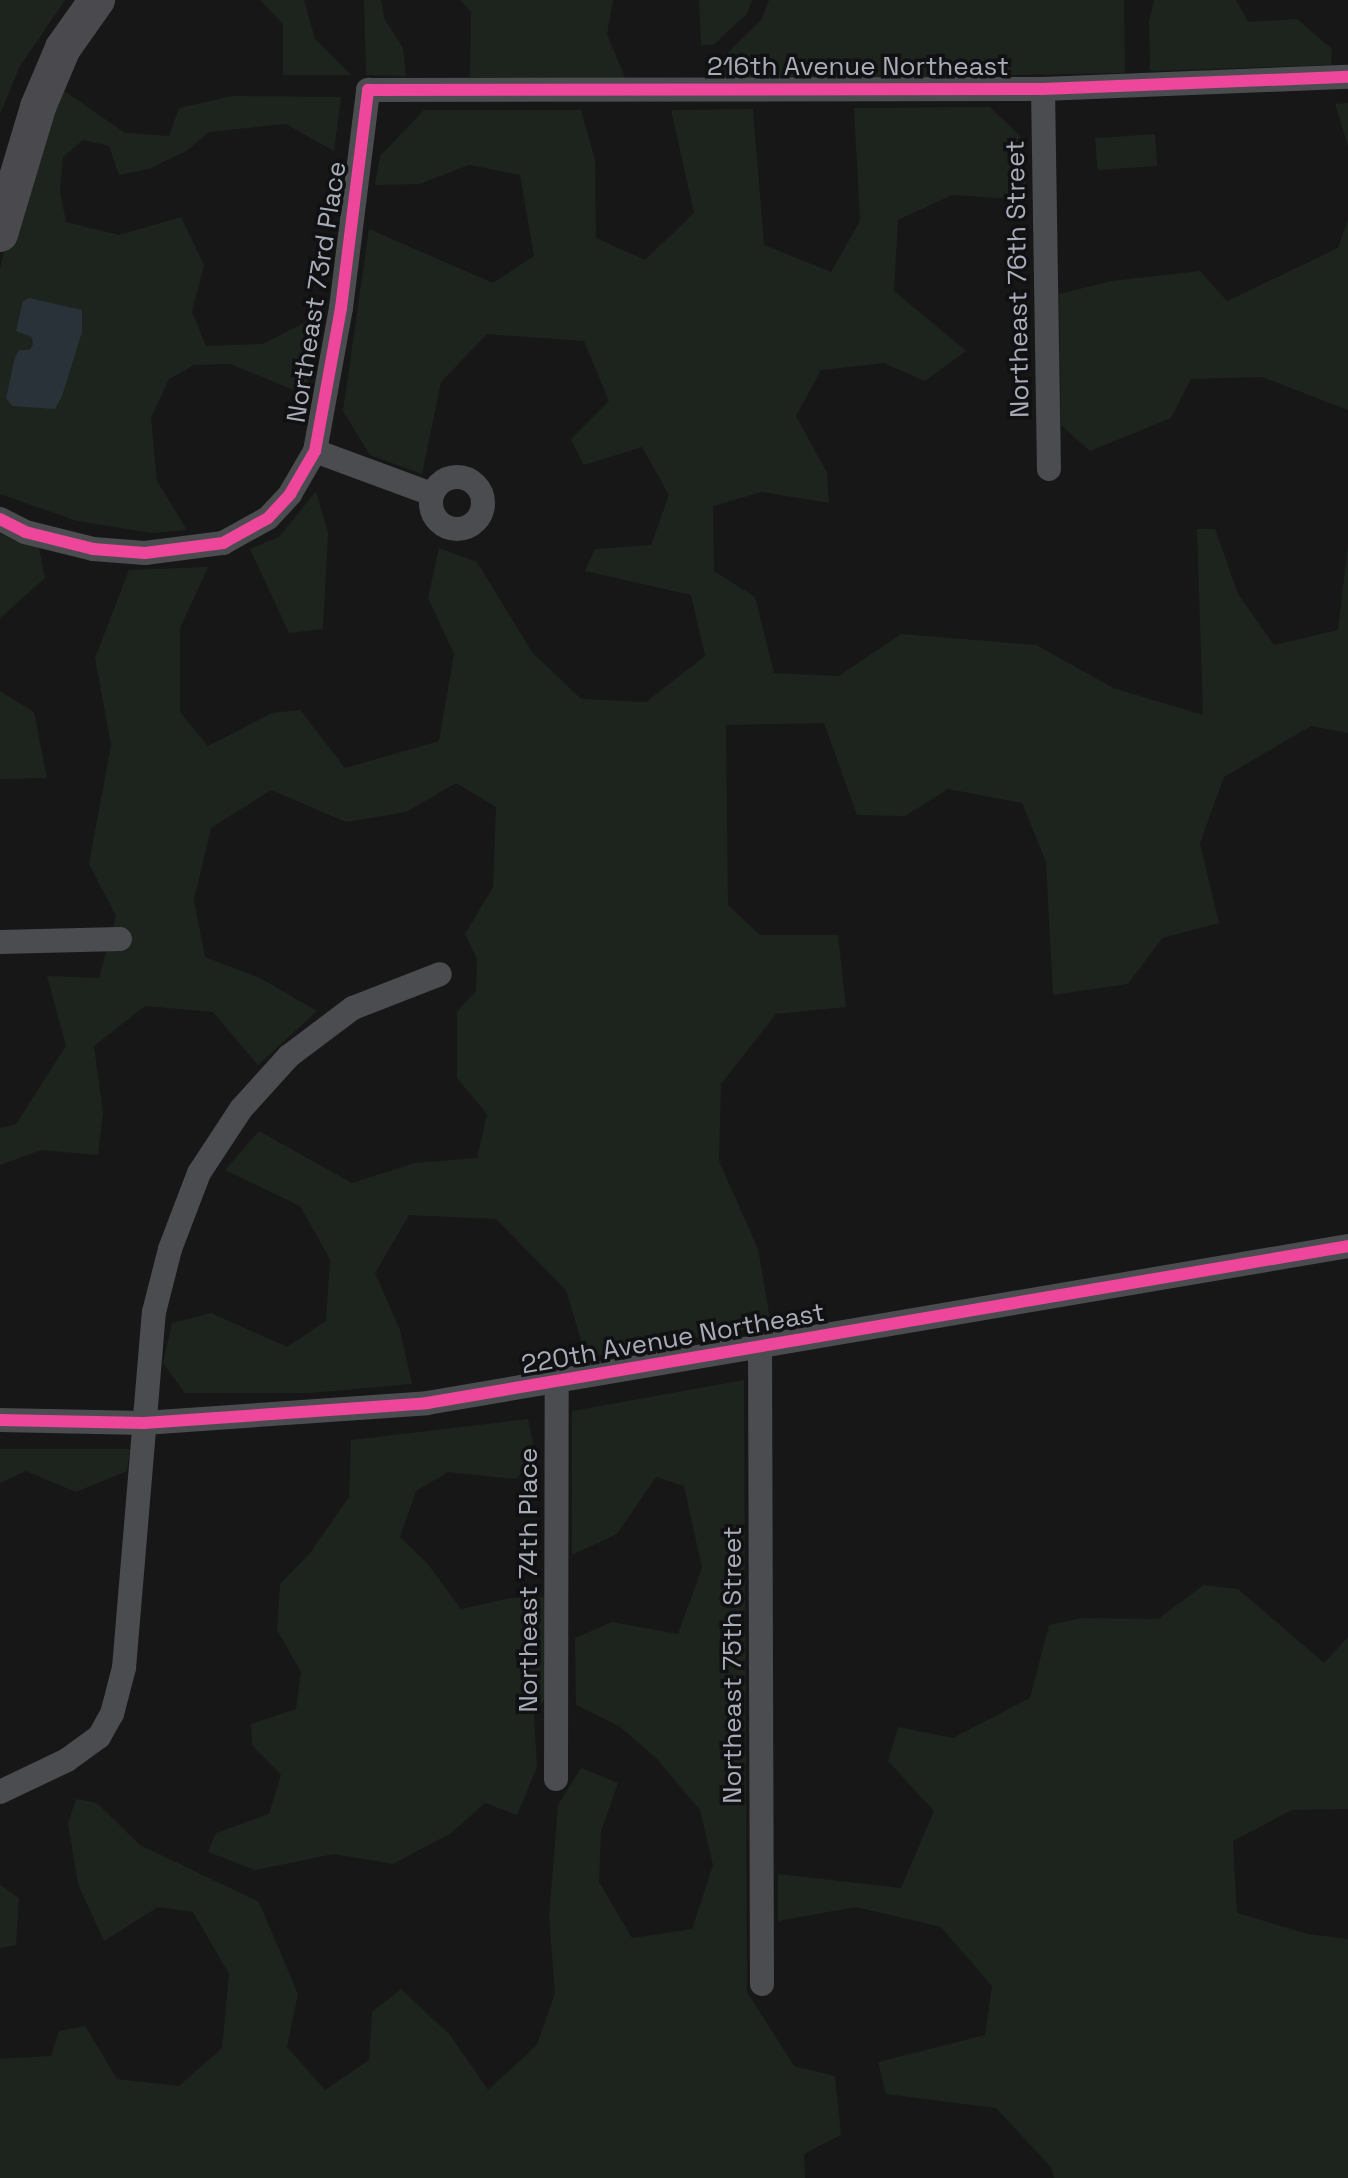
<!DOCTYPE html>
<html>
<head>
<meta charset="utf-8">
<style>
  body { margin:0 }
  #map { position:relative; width:1348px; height:2178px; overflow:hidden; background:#171717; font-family:"Space Grotesk",sans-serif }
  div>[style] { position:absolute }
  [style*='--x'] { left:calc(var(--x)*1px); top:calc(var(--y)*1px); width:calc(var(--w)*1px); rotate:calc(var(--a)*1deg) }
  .green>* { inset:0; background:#1d241e; transform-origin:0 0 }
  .water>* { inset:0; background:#2a3239 }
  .street>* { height:24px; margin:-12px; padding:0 12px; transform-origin:12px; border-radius:12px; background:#4b4c50 }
  .street>.ring { margin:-12px; padding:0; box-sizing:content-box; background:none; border:24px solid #4b4c50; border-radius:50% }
  .secondary>* { height:36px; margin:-18px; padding:0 18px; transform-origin:18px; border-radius:18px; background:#4a4a4e }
  .cycleway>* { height:12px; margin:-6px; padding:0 6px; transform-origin:6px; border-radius:6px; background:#ed469a }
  span { translate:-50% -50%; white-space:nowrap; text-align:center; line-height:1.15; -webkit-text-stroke:7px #111113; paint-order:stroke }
  .street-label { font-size:26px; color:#a8adb8 }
</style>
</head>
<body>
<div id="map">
  <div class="green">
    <div style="clip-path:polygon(0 0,65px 0,20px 66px,0 114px)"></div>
    <div style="clip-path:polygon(260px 0,304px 0,315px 39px,351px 75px,283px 75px,283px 24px)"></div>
    <div style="clip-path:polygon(364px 0,381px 0,385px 20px,403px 48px,406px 76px,366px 75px)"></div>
    <div style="clip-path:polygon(460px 0,613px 0,607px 34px,626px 80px,470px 77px,471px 12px)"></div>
    <div style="clip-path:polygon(699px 0,752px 0,747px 14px,713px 45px,701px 45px)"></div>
    <div style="clip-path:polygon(769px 0,1124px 0,1125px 73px,707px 81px,708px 72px,761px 20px)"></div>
    <div style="clip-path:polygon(1154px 0,1236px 0,1248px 22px,1297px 19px,1332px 49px,1331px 65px,1150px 71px,1149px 21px)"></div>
    <div style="clip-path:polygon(63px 90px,125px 133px,169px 136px,179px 108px,232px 96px,341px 97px,334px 151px,286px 124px,209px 132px,186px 151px,149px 169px,119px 175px,109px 146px,83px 140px,63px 157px,60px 191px,66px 222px,119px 235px,181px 217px,204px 265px,192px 312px,206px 346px,263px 344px,315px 317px,306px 395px,230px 364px,194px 365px,169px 379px,151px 418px,157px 481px,187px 530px,152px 533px,77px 521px,0 494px,0 268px,15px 210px)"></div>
    <div style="clip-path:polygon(1348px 103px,1348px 146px,1335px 104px)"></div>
    <div style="clip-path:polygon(990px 107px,1020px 136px,1028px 200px,952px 195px,898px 220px,894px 291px,966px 351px,925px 381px,884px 363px,821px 370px,796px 416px,827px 473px,829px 503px,762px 492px,713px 506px,714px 571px,755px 597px,774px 673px,839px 676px,901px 634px,1036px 645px,1113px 688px,1203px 715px,1197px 529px,1215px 529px,1238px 594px,1274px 645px,1338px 630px,1348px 544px,1348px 733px,1311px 726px,1224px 777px,1200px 843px,1219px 923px,1162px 938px,1128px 984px,1053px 995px,1046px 862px,1022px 803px,948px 789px,905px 816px,857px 815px,824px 723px,726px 725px,728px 905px,760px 935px,838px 935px,846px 1007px,776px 1014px,721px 1084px,719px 1161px,758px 1249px,771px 1325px,586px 1357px,566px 1290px,496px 1219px,409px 1215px,375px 1273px,400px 1330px,412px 1384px,311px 1393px,185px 1393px,163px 1363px,172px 1323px,211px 1313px,287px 1347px,326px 1321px,330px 1259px,300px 1206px,225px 1170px,259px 1131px,352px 1183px,415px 1163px,477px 1158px,487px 1114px,457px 1078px,457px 1012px,476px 991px,477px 959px,465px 934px,493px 887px,496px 807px,456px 783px,406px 812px,346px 822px,271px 790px,211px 828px,194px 900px,205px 957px,260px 978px,317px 1011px,258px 1065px,213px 1012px,145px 1006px,94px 1046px,103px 1113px,98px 1155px,41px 1150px,0 1165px,0 1128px,16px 1124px,66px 1046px,47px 976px,99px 978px,116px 916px,89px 864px,111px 745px,95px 658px,129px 570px,208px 567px,180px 628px,180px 712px,208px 746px,272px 713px,300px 710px,345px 768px,439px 741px,454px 654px,428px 598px,439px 548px,477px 562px,532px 652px,581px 699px,646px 702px,705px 656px,691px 595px,585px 571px,595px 549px,651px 545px,669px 495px,642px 447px,584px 465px,571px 439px,609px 401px,584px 341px,487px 334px,441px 382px,422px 474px,370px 455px,343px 411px,369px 229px,493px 283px,534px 256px,520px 175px,469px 165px,419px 184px,375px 185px,380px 156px,424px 110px,581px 110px,595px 160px,596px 238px,645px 260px,694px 213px,671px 110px,753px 109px,764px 245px,831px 272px,860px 221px,854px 108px)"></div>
    <div style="left:1155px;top:134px;width:32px;height:60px;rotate:86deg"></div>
    <div style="clip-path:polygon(1348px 219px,1348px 410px,1262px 377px,1191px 379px,1171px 418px,1090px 451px,1061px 425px,1059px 294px,1111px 281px,1200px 271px,1227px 301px,1338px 248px)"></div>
    <div style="clip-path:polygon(316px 491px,328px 533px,323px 629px,289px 633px,250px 549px,279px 537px)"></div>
    <div style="clip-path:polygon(0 534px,39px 548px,45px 578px,0 618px)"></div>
    <div style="clip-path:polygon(0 691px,34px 712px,47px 778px,0 779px)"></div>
    <div style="clip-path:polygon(744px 1380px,747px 1992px,794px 2066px,835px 2076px,841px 2135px,804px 2154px,805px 2178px,0 2178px,0 2059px,51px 2056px,59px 2031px,85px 2026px,117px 2079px,179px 2086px,222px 2048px,229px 1974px,193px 1912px,158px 1907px,104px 1941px,78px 1884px,68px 1823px,76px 1799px,97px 1803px,140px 1845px,259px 1902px,298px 1994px,287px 2047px,325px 2090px,369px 2060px,372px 2012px,401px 1989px,450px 2035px,488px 2090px,537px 2045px,555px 1993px,549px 1916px,558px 1805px,581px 1768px,618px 1783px,601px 1831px,599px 1882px,632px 1938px,692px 1929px,713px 1865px,700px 1810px,657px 1759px,619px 1726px,576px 1705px,575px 1638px,612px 1622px,678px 1634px,702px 1568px,684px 1486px,656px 1477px,617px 1534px,572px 1555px,572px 1411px)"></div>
    <div style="clip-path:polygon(528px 1419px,536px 1457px,516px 1479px,448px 1472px,416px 1491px,400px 1537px,427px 1563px,461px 1609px,510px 1598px,548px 1597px,549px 1692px,534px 1716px,537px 1767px,517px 1815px,485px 1803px,451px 1833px,393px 1864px,334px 1854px,255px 1870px,208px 1852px,216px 1833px,269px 1814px,281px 1775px,252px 1745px,251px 1724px,296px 1709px,301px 1672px,277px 1630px,280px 1584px,310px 1553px,349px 1497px,351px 1440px)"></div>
    <div style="clip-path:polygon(0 1449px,130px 1449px,127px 1471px,76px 1492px,26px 1471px,0 1483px)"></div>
    <div style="clip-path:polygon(1204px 1585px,1238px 1589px,1324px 1663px,1348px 1637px,1348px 1809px,1292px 1810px,1233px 1841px,1237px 1913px,1308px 1934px,1348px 1939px,1348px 2178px,1054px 2178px,1051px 2167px,996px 2108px,886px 2094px,878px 2062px,985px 2035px,992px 1986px,941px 1927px,856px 1907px,778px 1921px,778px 1874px,901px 1888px,934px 1811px,888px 1761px,898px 1727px,953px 1738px,1030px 1698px,1049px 1625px,1082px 1618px,1158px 1619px)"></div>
    <div style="clip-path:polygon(0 1885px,19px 1898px,16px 1945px,0 1948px)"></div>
  </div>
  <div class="water">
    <div style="clip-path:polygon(29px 298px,82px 310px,82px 332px,62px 396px,55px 409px,12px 406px,6px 398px,15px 357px,19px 350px,30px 350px,33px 344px,32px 337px,16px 331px,23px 301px)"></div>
  </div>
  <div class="street">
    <div style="--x:1043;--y:89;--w:380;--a:89.1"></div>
    <div style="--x:315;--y:451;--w:125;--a:20.2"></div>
    <div class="ring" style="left:431px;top:477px;width:28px;height:28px"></div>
    <div style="--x:0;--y:519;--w:28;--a:27"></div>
    <div style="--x:25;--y:532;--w:70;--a:14"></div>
    <div style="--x:93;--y:549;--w:52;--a:4.4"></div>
    <div style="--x:145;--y:553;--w:79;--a:-7.3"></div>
    <div style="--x:223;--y:543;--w:51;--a:-29.1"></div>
    <div style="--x:268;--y:518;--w:33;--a:-47"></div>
    <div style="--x:290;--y:494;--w:50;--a:-59.8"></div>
    <div style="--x:315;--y:451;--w:145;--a:-79.7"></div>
    <div style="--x:341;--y:308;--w:220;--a:-82.9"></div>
    <div style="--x:368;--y:90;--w:675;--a:-0.08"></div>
    <div style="--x:1043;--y:89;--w:305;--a:-2.3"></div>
    <div style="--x:0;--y:942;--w:120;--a:-1.4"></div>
    <div style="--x:760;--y:1347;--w:637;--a:89.82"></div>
    <div style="--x:0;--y:1420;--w:144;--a:1.2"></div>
    <div style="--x:144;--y:1423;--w:284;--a:-4"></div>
    <div style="--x:427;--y:1403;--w:934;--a:-9.67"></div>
    <div style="--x:556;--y:1779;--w:397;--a:-89.9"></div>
    <div style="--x:0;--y:1792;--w:74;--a:-25.5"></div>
    <div style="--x:67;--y:1760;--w:39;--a:-36"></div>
    <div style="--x:99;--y:1737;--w:26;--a:-61"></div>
    <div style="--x:112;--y:1714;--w:48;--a:-75.4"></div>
    <div style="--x:124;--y:1668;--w:357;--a:-85.2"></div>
    <div style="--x:154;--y:1312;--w:65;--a:-75.7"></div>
    <div style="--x:170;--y:1249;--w:81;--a:-69.1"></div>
    <div style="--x:199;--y:1173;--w:77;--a:-56.7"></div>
    <div style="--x:241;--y:1109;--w:72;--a:-47.8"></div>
    <div style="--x:289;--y:1056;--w:80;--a:-36.9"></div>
    <div style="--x:353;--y:1008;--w:93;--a:-21.3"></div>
  </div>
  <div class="secondary">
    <div style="--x:0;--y:234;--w:133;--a:-73.3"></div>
    <div style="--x:38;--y:107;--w:64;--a:-67"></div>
    <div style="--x:63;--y:48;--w:59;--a:-54.7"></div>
  </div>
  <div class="cycleway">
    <div style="--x:0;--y:519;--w:28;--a:27"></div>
    <div style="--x:25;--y:532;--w:70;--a:14"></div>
    <div style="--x:93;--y:549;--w:52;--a:4.4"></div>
    <div style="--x:145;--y:553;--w:79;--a:-7.3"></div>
    <div style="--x:223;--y:543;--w:51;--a:-29.1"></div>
    <div style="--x:268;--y:518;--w:33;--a:-47"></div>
    <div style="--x:290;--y:494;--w:50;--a:-59.8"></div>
    <div style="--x:315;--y:451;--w:145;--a:-79.7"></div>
    <div style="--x:341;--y:308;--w:220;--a:-82.9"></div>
    <div style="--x:368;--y:90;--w:675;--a:-0.08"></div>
    <div style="--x:1043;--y:89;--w:305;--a:-2.3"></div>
    <div style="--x:0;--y:1420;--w:144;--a:1.2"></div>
    <div style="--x:144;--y:1423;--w:284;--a:-4"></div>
    <div style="--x:427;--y:1403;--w:934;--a:-9.67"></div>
  </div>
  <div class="street-label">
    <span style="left:858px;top:67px">216th Avenue Northeast</span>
    <span style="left:1018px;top:279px;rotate:-91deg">Northeast 76th Street</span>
    <span style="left:317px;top:292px;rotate:-81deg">Northeast 73rd Place</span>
    <span style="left:673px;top:1339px;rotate:-10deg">220th Avenue Northeast</span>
    <span style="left:529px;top:1580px;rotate:-90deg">Northeast 74th Place</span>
    <span style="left:733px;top:1665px;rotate:-90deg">Northeast 75th Street</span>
  </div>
</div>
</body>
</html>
